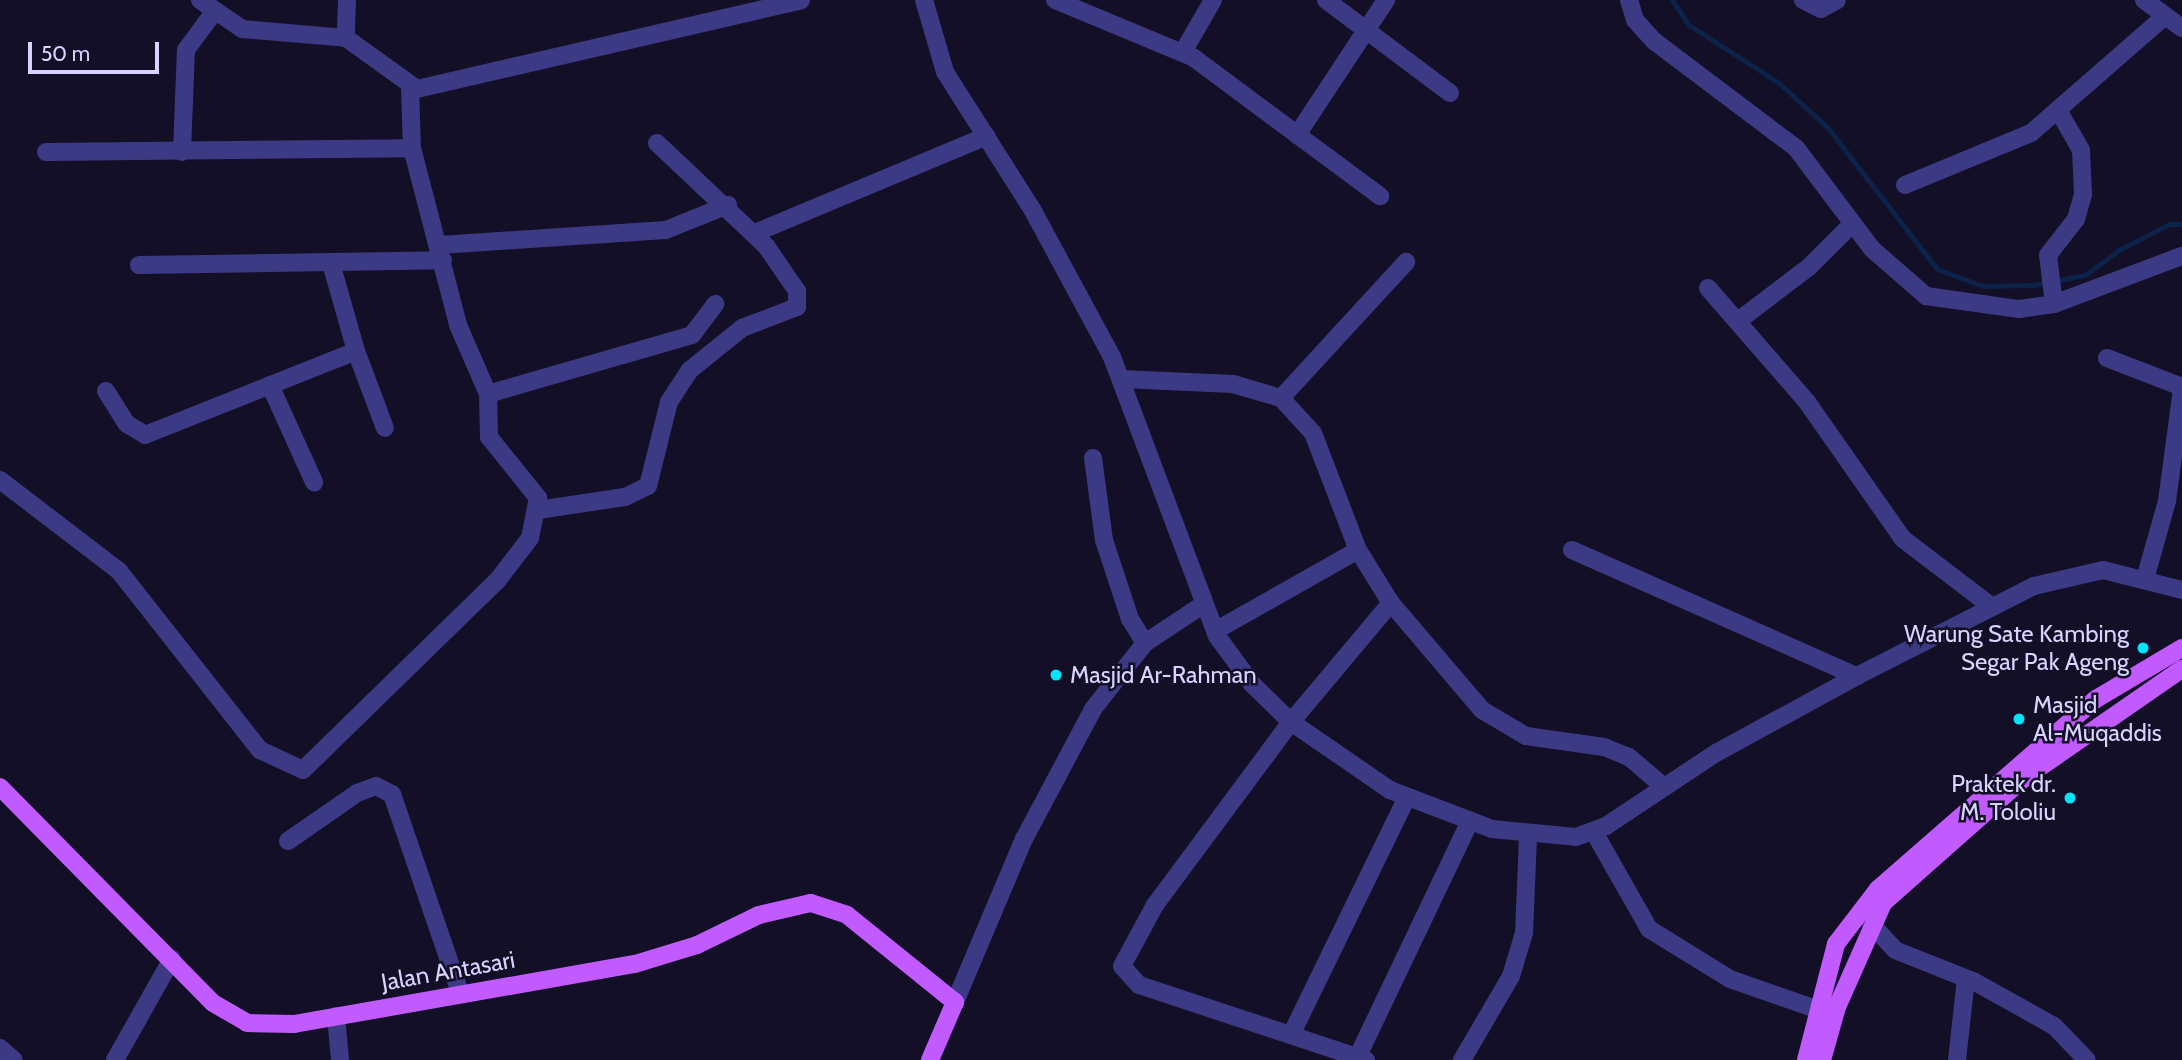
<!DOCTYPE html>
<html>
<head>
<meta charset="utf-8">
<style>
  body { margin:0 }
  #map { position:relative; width:2182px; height:1060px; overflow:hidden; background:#130f26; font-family:Cabin,sans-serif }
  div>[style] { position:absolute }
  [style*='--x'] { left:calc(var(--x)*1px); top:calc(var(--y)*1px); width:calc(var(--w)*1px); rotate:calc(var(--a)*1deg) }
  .stream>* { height:5px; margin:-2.5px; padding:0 2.5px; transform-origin:2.5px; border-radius:2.5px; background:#0c2248 }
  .minor>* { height:18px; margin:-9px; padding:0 9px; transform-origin:9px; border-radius:9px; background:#3d3a85 }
  .major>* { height:18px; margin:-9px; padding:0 9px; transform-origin:9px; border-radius:9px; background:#c25bff }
  .dots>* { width:19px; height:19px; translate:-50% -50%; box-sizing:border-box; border:4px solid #130f26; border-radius:50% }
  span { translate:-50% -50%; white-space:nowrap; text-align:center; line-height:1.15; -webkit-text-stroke:5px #130f26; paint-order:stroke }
  .poi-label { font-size:24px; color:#d9d4ff }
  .right { translate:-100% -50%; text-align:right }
  .left { translate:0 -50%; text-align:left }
  .street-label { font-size:24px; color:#d9d4ff }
  .scale { position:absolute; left:28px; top:42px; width:131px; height:32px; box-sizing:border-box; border:4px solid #d9d4ff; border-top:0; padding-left:9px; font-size:21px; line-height:24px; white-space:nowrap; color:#d9d4ff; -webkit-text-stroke:5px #130f26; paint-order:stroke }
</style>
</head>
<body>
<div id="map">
  <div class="stream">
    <div style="--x:1672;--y:0;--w:30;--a:56"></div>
    <div style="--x:1689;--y:25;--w:107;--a:32.8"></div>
    <div style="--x:1779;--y:83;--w:67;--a:42.6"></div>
    <div style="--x:1828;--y:128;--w:178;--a:52.3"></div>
    <div style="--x:1937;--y:269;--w:49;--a:20.3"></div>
    <div style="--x:1983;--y:286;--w:50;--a:-1.1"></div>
    <div style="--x:2033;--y:285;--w:53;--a:-10.9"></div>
    <div style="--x:2085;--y:275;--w:42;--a:-36.3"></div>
    <div style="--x:2119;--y:250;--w:56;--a:-27.5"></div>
    <div style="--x:2169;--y:224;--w:13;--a:0"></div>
  </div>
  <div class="minor">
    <div style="--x:200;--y:0;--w:51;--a:34.6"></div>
    <div style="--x:242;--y:29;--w:104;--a:4.9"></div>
    <div style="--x:347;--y:0;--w:38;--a:92"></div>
    <div style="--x:346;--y:38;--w:87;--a:35.7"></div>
    <div style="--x:417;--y:89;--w:394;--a:-13"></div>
    <div style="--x:924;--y:0;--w:75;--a:73.7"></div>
    <div style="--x:945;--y:72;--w:162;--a:57.6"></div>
    <div style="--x:1032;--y:209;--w:168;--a:61.6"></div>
    <div style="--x:1112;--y:357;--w:298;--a:69.4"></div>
    <div style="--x:1217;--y:636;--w:59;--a:53.9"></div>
    <div style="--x:1252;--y:684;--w:54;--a:44.3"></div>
    <div style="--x:1291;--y:722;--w:120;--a:34.5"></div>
    <div style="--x:1390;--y:790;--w:109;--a:20.9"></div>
    <div style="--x:1492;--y:829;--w:84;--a:5.4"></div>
    <div style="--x:1576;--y:837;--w:32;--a:-20"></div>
    <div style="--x:1606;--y:826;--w:132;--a:-33.6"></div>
    <div style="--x:1716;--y:753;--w:161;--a:-28.6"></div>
    <div style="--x:1857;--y:676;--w:199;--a:-27"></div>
    <div style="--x:2034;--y:586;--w:71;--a:-13.1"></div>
    <div style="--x:2103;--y:570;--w:81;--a:14.2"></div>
    <div style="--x:1055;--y:0;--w:151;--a:22.6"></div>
    <div style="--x:1194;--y:58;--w:232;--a:36.6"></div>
    <div style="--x:1326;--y:0;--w:155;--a:36.9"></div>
    <div style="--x:1629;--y:0;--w:21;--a:73"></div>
    <div style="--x:1635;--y:20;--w:28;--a:48"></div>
    <div style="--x:1654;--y:41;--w:178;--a:37"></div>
    <div style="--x:1796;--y:148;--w:126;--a:53"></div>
    <div style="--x:1872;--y:249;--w:72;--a:41"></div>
    <div style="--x:1926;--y:296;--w:94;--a:8"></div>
    <div style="--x:2019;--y:309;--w:35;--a:-8"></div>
    <div style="--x:2054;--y:304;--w:137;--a:-20.6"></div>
    <div style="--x:1803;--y:0;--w:20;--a:27"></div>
    <div style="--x:1821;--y:9;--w:18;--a:-29"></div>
    <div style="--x:2144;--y:0;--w:47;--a:36.4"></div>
    <div style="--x:1183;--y:52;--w:60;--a:-60"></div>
    <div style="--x:410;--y:86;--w:62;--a:88.2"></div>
    <div style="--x:412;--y:148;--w:183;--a:75.4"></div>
    <div style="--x:458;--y:325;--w:75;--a:66.5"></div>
    <div style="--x:488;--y:394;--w:212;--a:-16.1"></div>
    <div style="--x:692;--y:335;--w:39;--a:-53"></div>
    <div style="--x:1297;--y:135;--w:162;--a:-56.6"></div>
    <div style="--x:46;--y:152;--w:366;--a:-0.6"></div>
    <div style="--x:182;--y:152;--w:102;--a:-87.8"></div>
    <div style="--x:186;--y:50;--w:47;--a:-53.6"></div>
    <div style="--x:1905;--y:185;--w:136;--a:-22.4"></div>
    <div style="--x:2031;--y:133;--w:178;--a:-41.1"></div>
    <div style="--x:755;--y:233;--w:251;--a:-22.7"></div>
    <div style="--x:440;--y:245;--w:226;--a:-3.8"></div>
    <div style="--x:666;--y:230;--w:67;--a:-22"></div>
    <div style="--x:139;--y:265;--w:304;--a:-0.9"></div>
    <div style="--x:1708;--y:288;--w:151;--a:49"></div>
    <div style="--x:1807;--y:402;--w:167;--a:55"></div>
    <div style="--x:1903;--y:539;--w:111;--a:37.3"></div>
    <div style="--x:2054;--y:304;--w:49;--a:-97"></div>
    <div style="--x:2048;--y:255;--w:46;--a:-52.1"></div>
    <div style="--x:2076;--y:219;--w:26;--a:-74"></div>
    <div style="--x:2083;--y:194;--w:44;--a:-92.6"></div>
    <div style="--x:2081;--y:150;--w:46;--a:-119.9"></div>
    <div style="--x:1738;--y:321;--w:89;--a:-37.3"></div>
    <div style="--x:1809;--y:267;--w:59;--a:-45"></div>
    <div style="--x:356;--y:351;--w:82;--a:69.4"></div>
    <div style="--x:2107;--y:358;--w:80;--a:21.1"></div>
    <div style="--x:1122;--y:379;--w:111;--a:2.6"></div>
    <div style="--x:1233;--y:384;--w:50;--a:16.3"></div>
    <div style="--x:1281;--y:398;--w:47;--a:47.6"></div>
    <div style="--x:1313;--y:433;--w:125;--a:69"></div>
    <div style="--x:1358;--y:550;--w:62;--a:58.1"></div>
    <div style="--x:1391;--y:603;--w:140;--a:49.6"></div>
    <div style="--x:1482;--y:710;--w:51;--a:30.6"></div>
    <div style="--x:1526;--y:736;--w:79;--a:8"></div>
    <div style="--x:1604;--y:747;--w:27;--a:22"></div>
    <div style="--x:1629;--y:757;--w:46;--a:40.6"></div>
    <div style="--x:270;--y:385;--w:107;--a:65.6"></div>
    <div style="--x:106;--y:391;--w:39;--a:58"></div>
    <div style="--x:127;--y:424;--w:21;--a:31"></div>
    <div style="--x:145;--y:435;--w:227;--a:-21.7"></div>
    <div style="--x:356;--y:351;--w:87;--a:-105.9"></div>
    <div style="--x:1281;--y:398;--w:185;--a:-47.4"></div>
    <div style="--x:1093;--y:458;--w:83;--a:82.4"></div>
    <div style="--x:1104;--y:540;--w:83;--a:71.8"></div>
    <div style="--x:1130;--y:619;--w:28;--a:58"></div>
    <div style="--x:0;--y:480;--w:150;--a:37.4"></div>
    <div style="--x:119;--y:571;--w:228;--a:51.8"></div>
    <div style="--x:260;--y:750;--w:47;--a:24.9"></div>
    <div style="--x:303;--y:770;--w:271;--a:-44.3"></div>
    <div style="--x:497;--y:581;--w:54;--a:-52.5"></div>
    <div style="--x:530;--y:538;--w:41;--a:-78.7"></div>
    <div style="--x:538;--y:498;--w:78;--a:-128.8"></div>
    <div style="--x:489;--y:437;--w:43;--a:-91.3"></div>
    <div style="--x:538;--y:510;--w:88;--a:-8.5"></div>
    <div style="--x:625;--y:497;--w:25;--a:-26"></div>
    <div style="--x:648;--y:486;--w:87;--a:-76"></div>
    <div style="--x:669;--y:402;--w:38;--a:-57"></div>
    <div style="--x:690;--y:370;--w:67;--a:-38.9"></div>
    <div style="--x:742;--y:328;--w:59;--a:-20.9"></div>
    <div style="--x:797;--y:307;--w:16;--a:-90"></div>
    <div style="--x:797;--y:291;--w:55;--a:-124.6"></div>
    <div style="--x:766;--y:246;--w:150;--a:-136.6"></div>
    <div style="--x:1572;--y:550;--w:312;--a:23.9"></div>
    <div style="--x:2145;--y:579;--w:81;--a:-74.2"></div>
    <div style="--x:2167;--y:501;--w:114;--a:-82.4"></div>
    <div style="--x:1215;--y:631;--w:164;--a:-29.5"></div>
    <div style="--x:1594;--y:832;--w:112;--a:60.4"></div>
    <div style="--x:1649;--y:929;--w:95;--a:31.7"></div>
    <div style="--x:1730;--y:979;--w:94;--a:19.2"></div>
    <div style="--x:288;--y:841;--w:84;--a:-34.8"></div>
    <div style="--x:357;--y:793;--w:20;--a:-20"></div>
    <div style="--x:376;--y:786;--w:18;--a:27"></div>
    <div style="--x:392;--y:794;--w:210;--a:71.1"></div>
    <div style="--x:1871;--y:924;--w:35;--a:47"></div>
    <div style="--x:1895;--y:950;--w:86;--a:21.8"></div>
    <div style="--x:1975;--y:982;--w:90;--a:29.1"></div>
    <div style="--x:2054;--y:1026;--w:47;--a:45.9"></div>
    <div style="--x:955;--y:1002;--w:177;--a:-67.1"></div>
    <div style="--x:1024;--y:839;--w:147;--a:-62"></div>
    <div style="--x:1093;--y:709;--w:84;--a:-51.8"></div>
    <div style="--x:1145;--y:643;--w:67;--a:-33.5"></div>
    <div style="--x:336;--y:1016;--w:44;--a:84.8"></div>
    <div style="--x:1291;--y:1035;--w:265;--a:-64"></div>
    <div style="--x:0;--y:1048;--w:18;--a:41"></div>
    <div style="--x:1357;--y:1058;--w:263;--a:-64.5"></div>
    <div style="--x:115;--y:1060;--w:116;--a:-60.6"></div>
    <div style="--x:1366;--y:1060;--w:239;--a:-161.7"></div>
    <div style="--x:1139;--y:985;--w:25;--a:-132"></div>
    <div style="--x:1122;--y:966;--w:69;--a:-61.6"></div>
    <div style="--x:1155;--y:905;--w:228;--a:-53.4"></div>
    <div style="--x:1291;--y:722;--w:155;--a:-50"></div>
    <div style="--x:1462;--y:1060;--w:97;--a:-59.7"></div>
    <div style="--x:1511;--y:976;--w:45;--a:-73.2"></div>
    <div style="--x:1524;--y:933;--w:97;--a:-87.6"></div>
    <div style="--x:1957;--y:1060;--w:81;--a:-83.7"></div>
  </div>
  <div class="major">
    <div style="--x:0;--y:787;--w:303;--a:45.4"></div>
    <div style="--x:213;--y:1003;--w:39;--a:30"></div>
    <div style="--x:247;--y:1023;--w:47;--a:1.2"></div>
    <div style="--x:294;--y:1024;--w:346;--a:-10"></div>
    <div style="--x:635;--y:964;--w:65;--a:-17"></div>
    <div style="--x:697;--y:945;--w:69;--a:-25.8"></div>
    <div style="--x:759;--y:915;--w:53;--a:-13"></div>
    <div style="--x:811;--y:903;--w:38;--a:18"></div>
    <div style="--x:847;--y:915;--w:139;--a:38.9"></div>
    <div style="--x:955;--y:1002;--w:63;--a:113.3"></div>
    <div style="--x:1806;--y:1060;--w:120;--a:-75.5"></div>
    <div style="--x:1836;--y:944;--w:69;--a:-52.6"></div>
    <div style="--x:1878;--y:889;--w:289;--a:-41.1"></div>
    <div style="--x:2096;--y:699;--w:100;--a:-30.7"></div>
    <div style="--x:1822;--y:1060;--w:55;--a:-74.2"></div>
    <div style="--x:1837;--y:1007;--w:114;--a:-66.1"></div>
    <div style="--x:1883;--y:903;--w:187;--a:-41.5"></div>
    <div style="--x:2023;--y:779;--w:193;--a:-34.7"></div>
  </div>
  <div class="dots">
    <div style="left:2143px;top:648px;background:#00e5ff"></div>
    <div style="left:1056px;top:675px;background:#00e5ff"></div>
    <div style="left:2019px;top:719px;background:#00e5ff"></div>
    <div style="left:2070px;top:798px;background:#00e5ff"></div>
  </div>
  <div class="poi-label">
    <span class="right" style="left:2129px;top:648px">Warung Sate Kambing<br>Segar Pak Ageng</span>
    <span class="left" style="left:1070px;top:675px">Masjid Ar-Rahman</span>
    <span class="left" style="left:2033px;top:719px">Masjid<br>Al-Muqaddis</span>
    <span class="right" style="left:2056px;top:798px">Praktek dr.<br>M. Tololiu</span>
  </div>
  <div class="street-label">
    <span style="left:448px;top:971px;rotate:-10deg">Jalan Antasari</span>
  </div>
  <div class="scale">50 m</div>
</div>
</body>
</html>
